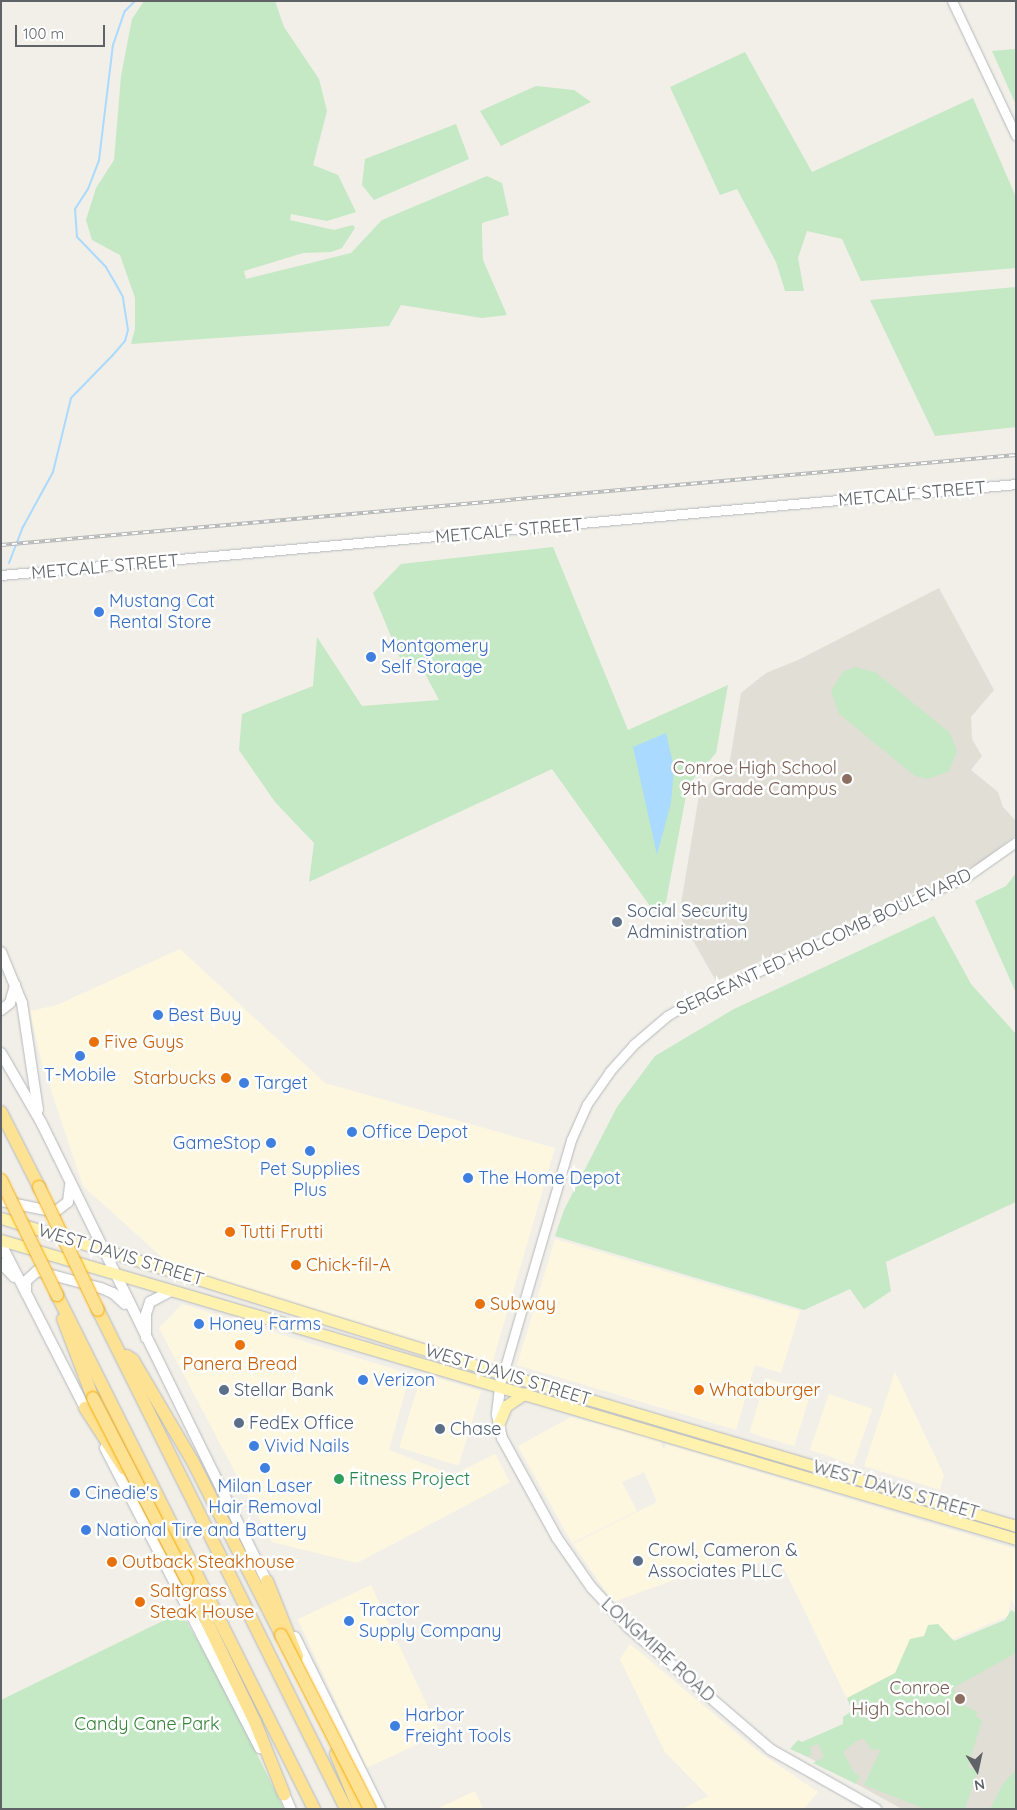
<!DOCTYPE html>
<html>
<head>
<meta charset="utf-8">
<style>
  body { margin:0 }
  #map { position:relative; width:1017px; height:1810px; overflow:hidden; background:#f1efe8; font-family:Quicksand,sans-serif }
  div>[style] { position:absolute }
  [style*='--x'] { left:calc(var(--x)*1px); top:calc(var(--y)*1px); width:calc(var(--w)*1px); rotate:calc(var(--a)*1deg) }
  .commercial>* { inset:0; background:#fef7e0; transform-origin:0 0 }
  .education>* { inset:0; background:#e1ded6 }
  .green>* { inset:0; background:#c5e8c5 }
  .water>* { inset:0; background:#aadaff }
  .stream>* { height:2px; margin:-1px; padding:0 1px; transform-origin:1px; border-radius:1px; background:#aadaff }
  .roads { filter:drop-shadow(0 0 1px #b5b8bc) drop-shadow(0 0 1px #b5b8bc) }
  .tertiary>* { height:9px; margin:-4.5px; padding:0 4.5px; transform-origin:4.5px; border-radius:4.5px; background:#fff }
  .secondary>* { height:10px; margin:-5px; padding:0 5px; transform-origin:5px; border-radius:5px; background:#fff }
  .primary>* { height:11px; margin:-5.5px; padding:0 5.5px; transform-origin:5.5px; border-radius:5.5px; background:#fff2af }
  .motorway>* { height:12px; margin:-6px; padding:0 6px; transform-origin:6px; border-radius:6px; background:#fde293 }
  .rail>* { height:4px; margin-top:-2px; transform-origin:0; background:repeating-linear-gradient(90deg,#fff 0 5.5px,#b6b7b8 0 11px); box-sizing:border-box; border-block:1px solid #b6b7b8 }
  .bridges { filter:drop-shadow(0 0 1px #f9ab00) drop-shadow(0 0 1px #f9ab00) }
  .motorway-bridge>* { height:12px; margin:-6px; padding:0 6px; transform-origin:6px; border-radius:6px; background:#fde293 }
  .dots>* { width:14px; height:14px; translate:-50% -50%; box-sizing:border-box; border:2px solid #fff; border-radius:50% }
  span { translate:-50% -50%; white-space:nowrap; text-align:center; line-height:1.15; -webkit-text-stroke:5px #fff; paint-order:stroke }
  .street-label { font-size:18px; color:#5f6368 }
  .shop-label { font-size:18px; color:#366cbe }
  .left { translate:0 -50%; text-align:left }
  .right { translate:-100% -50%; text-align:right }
  .education-label { font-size:18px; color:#785e54 }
  .service-label { font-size:18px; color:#4e5e75 }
  .food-label { font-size:18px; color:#c56008 }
  .leisure-label { font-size:18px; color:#27864d }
  .park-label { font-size:18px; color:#348238 }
  .frame { position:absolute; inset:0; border:2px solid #5f6368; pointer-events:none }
  .north { position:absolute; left:952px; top:1745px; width:50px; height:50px; -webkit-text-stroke:4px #fff; paint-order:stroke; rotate:170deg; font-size:14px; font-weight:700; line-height:20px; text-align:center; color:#5f6368 }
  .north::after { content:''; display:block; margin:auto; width:18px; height:22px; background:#5f6368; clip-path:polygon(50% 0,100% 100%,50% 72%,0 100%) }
  .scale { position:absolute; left:15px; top:25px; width:90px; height:22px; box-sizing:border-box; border:2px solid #5f6368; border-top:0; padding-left:6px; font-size:15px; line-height:18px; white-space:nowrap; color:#5f6368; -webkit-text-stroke:4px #fff; paint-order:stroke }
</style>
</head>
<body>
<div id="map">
  <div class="commercial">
    <div style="clip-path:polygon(180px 949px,325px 1083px,555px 1148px,492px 1364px,242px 1290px,166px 1261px,83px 1186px,41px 1060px,30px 1011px,57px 1005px)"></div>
    <div style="clip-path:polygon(555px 1239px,800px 1311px,781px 1373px,755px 1365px,736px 1430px,517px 1365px)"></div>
    <div style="clip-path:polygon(182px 1304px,410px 1374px,389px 1450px,453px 1475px,495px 1454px,510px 1482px,357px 1563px,272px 1542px,159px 1328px)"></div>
    <div style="clip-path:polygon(895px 1372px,944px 1475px,940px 1490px,864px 1466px)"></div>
    <div style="left:422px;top:1373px;width:62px;height:78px;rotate:17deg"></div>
    <div style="left:766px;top:1378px;width:47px;height:57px;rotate:17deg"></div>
    <div style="left:829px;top:1394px;width:46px;height:59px;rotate:19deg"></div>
    <div style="clip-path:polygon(571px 1417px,660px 1440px,664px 1450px,666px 1444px,1016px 1549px,1016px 1609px,1011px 1598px,1008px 1616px,946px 1642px,893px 1682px,847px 1699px,777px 1554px,752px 1566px,713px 1566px,613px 1602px,573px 1544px,657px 1502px,644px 1472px,622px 1482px,637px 1511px,572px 1543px,518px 1446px)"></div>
    <div style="left:371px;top:1585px;width:164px;height:81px;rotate:65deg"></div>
    <div style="clip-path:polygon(630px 1644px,759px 1752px,818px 1792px,804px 1809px,682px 1809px,708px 1796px,665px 1752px,620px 1659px)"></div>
    <div style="clip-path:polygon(475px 1791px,483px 1809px,437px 1809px)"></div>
  </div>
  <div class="education">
    <div style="clip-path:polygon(939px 588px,994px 690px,971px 717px,972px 739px,982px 756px,971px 770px,998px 792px,1003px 807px,1016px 821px,1016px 835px,978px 864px,716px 981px,683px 923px,680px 910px,699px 795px,730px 760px,741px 693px,766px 673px,798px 660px)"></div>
    <div style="clip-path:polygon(1016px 1649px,1016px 1809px,902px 1809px,793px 1749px)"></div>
  </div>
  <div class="green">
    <div style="clip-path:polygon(144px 1px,275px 1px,284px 27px,319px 79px,327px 111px,313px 165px,338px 175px,356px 212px,327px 221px,291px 214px,290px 220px,334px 230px,353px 225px,355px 228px,342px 248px,331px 252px,303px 253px,244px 271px,246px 279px,351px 253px,382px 220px,487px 176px,502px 183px,509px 215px,482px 223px,482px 234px,483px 260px,507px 315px,482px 318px,401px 305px,389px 326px,131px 344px,135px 329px,135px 298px,120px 255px,92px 240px,86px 220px,96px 188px,114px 160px,121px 76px,132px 19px)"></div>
    <div style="clip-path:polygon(1016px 49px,1016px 105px,992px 51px)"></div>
    <div style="clip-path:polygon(745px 52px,812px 172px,973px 98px,1016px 197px,1016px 268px,861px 281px,842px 239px,807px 231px,798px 258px,804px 291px,785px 291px,776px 262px,737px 189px,720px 195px,670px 87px)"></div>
    <div style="clip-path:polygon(536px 86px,574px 90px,591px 102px,501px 146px,480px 111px)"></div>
    <div style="clip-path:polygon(456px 124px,469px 159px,374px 200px,362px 185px,365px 159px)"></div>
    <div style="clip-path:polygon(1016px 287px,1016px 427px,935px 436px,870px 300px)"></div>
    <div style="clip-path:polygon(553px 547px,628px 730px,728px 685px,716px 753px,688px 785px,666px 902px,655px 913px,552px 769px,309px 882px,314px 843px,275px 802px,239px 750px,242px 714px,313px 686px,317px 637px,362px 706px,439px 700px,421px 666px,400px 658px,373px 593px,401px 564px)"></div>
    <div style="clip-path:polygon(854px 667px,875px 672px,950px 733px,957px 751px,949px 771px,928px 779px,915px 776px,839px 714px,831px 691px,843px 672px)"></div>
    <div style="clip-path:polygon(1016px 873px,1016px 993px,975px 901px,1006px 886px)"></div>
    <div style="clip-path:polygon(934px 916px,971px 984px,1016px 1034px,1016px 1202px,886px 1262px,891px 1291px,864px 1309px,850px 1289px,804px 1310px,555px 1236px,564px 1210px,617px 1107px,655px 1056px,734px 1009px)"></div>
    <div style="clip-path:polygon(1011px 1610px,1016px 1613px,1016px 1653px,953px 1688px,961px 1704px,978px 1712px,975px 1716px,982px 1720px,968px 1767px,978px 1770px,965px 1809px,925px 1809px,864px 1785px,881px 1749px,872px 1750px,864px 1739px,858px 1740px,843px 1752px,854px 1773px,860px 1776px,856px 1784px,813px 1763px,824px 1757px,818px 1744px,810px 1747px,812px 1754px,808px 1757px,790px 1749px,798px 1740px,802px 1742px,843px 1724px,843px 1717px,852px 1711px,847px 1698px,895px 1673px,910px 1639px,924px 1636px,928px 1625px,938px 1624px,954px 1641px,1005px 1620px)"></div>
    <div style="clip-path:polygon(181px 1612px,223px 1685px,284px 1809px,1px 1809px,1px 1700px)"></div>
    <div style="clip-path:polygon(1016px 1770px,1016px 1809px,990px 1809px,1003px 1784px)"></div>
  </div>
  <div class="water">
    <div style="clip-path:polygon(666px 733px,674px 768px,671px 803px,657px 855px,633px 747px)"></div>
  </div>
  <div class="stream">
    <div style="--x:9;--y:563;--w:39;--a:-69"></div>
    <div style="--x:23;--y:527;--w:63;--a:-61.4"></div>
    <div style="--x:53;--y:472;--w:76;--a:-76.3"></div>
    <div style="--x:71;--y:398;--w:59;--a:-45.7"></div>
    <div style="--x:112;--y:356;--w:20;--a:-49"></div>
    <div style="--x:125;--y:341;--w:11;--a:-75"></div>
    <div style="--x:128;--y:330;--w:33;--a:-99"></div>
    <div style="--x:123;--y:297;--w:18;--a:-119"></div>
    <div style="--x:114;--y:281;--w:16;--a:-120"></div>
    <div style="--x:106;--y:267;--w:42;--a:-134"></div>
    <div style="--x:77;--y:237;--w:28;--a:-94"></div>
    <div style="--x:75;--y:209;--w:24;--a:-57"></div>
    <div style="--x:88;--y:189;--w:31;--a:-69"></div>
    <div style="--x:99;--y:160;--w:116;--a:-83.1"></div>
    <div style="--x:113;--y:45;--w:36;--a:-71"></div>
    <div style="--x:125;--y:11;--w:14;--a:-45"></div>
  </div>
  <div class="roads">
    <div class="tertiary">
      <div style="--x:952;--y:1;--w:149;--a:64.6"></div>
      <div style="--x:1;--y:575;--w:1019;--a:-5.12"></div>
      <div style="--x:503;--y:1374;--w:244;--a:-73.8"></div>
      <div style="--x:571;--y:1140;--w:39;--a:-66"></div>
      <div style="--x:587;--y:1104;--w:39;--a:-55"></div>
      <div style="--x:609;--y:1072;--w:36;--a:-48"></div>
      <div style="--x:633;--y:1045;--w:45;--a:-40.5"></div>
      <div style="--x:667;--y:1016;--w:26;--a:-31"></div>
      <div style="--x:689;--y:1003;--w:304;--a:-24.5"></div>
      <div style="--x:966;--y:877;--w:61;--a:-35"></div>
    </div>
    <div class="secondary">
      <div style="--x:1;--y:952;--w:55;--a:67.6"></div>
      <div style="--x:22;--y:1003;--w:108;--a:81.5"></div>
      <div style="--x:1;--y:1010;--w:11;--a:-38"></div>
      <div style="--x:10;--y:1003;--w:19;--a:-74"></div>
      <div style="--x:1;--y:1053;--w:80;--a:59.9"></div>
      <div style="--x:41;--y:1122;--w:517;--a:63.83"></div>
      <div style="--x:1;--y:1201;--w:55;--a:11.5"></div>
      <div style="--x:55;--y:1212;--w:16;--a:-38"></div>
      <div style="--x:68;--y:1202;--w:17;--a:-83"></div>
      <div style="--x:1;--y:1244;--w:191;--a:62.9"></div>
      <div style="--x:1;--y:1263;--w:19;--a:47"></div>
      <div style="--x:26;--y:1293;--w:12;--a:-90"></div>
      <div style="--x:26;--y:1281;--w:15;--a:-42"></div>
      <div style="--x:37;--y:1271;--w:66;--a:14.9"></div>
      <div style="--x:101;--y:1288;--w:13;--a:23"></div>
      <div style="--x:113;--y:1293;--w:16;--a:43"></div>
      <div style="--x:146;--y:1338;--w:24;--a:-90"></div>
      <div style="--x:146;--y:1314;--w:13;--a:-72"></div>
      <div style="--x:150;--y:1302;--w:24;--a:-28"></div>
      <div style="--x:501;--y:1380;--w:35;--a:97"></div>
      <div style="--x:497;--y:1415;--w:24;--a:78"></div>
      <div style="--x:502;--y:1438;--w:114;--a:61.2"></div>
      <div style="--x:557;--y:1538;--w:60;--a:55.2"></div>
      <div style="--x:591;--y:1587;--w:56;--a:47.2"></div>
      <div style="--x:629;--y:1628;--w:186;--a:40.6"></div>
      <div style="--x:770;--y:1749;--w:122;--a:29.5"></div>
      <div style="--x:105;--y:1448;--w:338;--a:62.7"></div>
      <div style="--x:295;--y:1637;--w:192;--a:63.7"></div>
      <div style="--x:281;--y:1787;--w:24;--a:66"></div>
    </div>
    <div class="primary">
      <div style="--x:1;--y:1218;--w:526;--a:17.26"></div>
      <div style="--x:503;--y:1374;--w:535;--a:16.5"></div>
      <div style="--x:1;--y:1240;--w:1058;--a:16.41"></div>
      <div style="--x:498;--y:1425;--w:21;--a:-67"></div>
      <div style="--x:506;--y:1406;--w:23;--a:-34"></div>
    </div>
    <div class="motorway">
      <div style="--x:1;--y:1112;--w:84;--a:63.1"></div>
      <div style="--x:57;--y:1295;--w:575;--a:63.43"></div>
      <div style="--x:98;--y:1310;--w:557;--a:63.57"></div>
      <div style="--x:63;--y:1319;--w:85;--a:69.2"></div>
      <div style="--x:127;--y:1356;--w:7;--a:34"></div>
      <div style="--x:133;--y:1360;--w:118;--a:59.5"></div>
      <div style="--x:193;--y:1462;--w:194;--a:63"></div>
      <div style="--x:85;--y:1408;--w:72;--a:57"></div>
      <div style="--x:187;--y:1580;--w:157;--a:64.4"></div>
      <div style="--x:255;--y:1722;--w:78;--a:68.1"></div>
      <div style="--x:267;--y:1581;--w:81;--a:68.2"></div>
      <div style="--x:336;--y:1754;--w:60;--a:67.3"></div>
    </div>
  </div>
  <div class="rail">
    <div style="--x:1;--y:545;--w:1019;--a:-5.07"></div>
  </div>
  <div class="bridges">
    <div class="motorway-bridge">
      <div style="--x:1;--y:1180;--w:128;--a:64"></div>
      <div style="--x:39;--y:1187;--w:136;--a:64.4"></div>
      <div style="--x:93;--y:1398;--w:205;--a:62.7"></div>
      <div style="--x:281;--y:1635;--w:195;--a:62.9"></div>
    </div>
  </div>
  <div class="dots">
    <div style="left:99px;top:612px;background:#3f7fe0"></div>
    <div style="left:371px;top:657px;background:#3f7fe0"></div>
    <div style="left:847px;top:779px;background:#8d6e63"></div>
    <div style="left:617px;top:922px;background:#5c6f8a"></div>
    <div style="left:158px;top:1015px;background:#3f7fe0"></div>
    <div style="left:94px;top:1042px;background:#e8710a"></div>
    <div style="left:80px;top:1056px;background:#3f7fe0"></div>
    <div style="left:226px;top:1078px;background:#e8710a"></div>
    <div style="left:244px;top:1083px;background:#3f7fe0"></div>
    <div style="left:352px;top:1132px;background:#3f7fe0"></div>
    <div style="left:271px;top:1143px;background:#3f7fe0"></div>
    <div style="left:310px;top:1151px;background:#3f7fe0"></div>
    <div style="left:468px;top:1178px;background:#3f7fe0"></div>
    <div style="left:230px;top:1232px;background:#e8710a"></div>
    <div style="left:296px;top:1265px;background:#e8710a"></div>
    <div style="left:480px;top:1304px;background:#e8710a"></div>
    <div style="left:199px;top:1324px;background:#3f7fe0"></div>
    <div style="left:240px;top:1345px;background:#e8710a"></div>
    <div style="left:363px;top:1380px;background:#3f7fe0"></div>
    <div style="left:224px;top:1390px;background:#5c6f8a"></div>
    <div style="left:699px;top:1390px;background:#e8710a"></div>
    <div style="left:239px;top:1423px;background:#5c6f8a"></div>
    <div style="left:440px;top:1429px;background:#5c6f8a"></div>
    <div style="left:254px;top:1446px;background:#3f7fe0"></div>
    <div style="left:265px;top:1468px;background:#3f7fe0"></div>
    <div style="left:339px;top:1479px;background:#2e9e5b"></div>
    <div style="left:75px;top:1493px;background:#3f7fe0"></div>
    <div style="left:86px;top:1530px;background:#3f7fe0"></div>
    <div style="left:638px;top:1561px;background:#5c6f8a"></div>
    <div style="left:112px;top:1562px;background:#e8710a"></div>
    <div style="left:140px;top:1602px;background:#e8710a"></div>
    <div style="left:349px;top:1621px;background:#3f7fe0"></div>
    <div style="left:960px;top:1699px;background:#8d6e63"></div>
    <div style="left:395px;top:1726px;background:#3f7fe0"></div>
  </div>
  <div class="street-label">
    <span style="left:912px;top:494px;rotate:-5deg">METCALF STREET</span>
    <span style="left:509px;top:531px;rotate:-5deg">METCALF STREET</span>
    <span style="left:105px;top:567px;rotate:-5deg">METCALF STREET</span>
    <span style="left:824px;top:942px;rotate:-25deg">SERGEANT ED HOLCOMB BOULEVARD</span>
    <span style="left:121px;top:1255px;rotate:17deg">WEST DAVIS STREET</span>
    <span style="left:508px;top:1375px;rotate:17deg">WEST DAVIS STREET</span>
    <span style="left:896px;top:1490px;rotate:16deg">WEST DAVIS STREET</span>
    <span style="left:658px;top:1650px;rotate:42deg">LONGMIRE ROAD</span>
  </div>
  <div class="shop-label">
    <span class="left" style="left:109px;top:612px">Mustang Cat<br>Rental Store</span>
    <span class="left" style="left:381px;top:657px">Montgomery<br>Self Storage</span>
    <span class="left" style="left:168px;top:1015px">Best Buy</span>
    <span style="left:80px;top:1075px">T-Mobile</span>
    <span class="left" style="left:254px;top:1083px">Target</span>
    <span class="left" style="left:362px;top:1132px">Office Depot</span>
    <span class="right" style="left:261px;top:1143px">GameStop</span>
    <span style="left:310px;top:1180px">Pet Supplies<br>Plus</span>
    <span class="left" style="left:478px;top:1178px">The Home Depot</span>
    <span class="left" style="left:209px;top:1324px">Honey Farms</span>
    <span class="left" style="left:373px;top:1380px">Verizon</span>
    <span class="left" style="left:264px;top:1446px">Vivid Nails</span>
    <span style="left:265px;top:1497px">Milan Laser<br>Hair Removal</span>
    <span class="left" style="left:85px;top:1493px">Cinedie's</span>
    <span class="left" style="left:96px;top:1530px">National Tire and Battery</span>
    <span class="left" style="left:359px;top:1621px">Tractor<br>Supply Company</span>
    <span class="left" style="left:405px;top:1726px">Harbor<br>Freight Tools</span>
  </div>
  <div class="education-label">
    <span class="right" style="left:837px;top:779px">Conroe High School<br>9th Grade Campus</span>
    <span class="right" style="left:950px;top:1699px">Conroe<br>High School</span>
  </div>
  <div class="service-label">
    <span class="left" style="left:627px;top:922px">Social Security<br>Administration</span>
    <span class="left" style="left:234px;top:1390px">Stellar Bank</span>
    <span class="left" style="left:249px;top:1423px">FedEx Office</span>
    <span class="left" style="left:450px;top:1429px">Chase</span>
    <span class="left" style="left:648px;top:1561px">Crowl, Cameron &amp;<br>Associates PLLC</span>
  </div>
  <div class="food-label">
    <span class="left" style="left:104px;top:1042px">Five Guys</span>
    <span class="right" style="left:216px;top:1078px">Starbucks</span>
    <span class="left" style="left:240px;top:1232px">Tutti Frutti</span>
    <span class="left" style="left:306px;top:1265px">Chick-fil-A</span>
    <span class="left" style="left:490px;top:1304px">Subway</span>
    <span style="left:240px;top:1364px">Panera Bread</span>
    <span class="left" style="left:709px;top:1390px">Whataburger</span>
    <span class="left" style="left:122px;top:1562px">Outback Steakhouse</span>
    <span class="left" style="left:150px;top:1602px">Saltgrass<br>Steak House</span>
  </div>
  <div class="leisure-label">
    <span class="left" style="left:349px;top:1479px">Fitness Project</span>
  </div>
  <div class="park-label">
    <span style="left:147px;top:1724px">Candy Cane Park</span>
  </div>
  <div class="frame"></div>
  <div class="north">N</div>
  <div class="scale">100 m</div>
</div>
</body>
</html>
